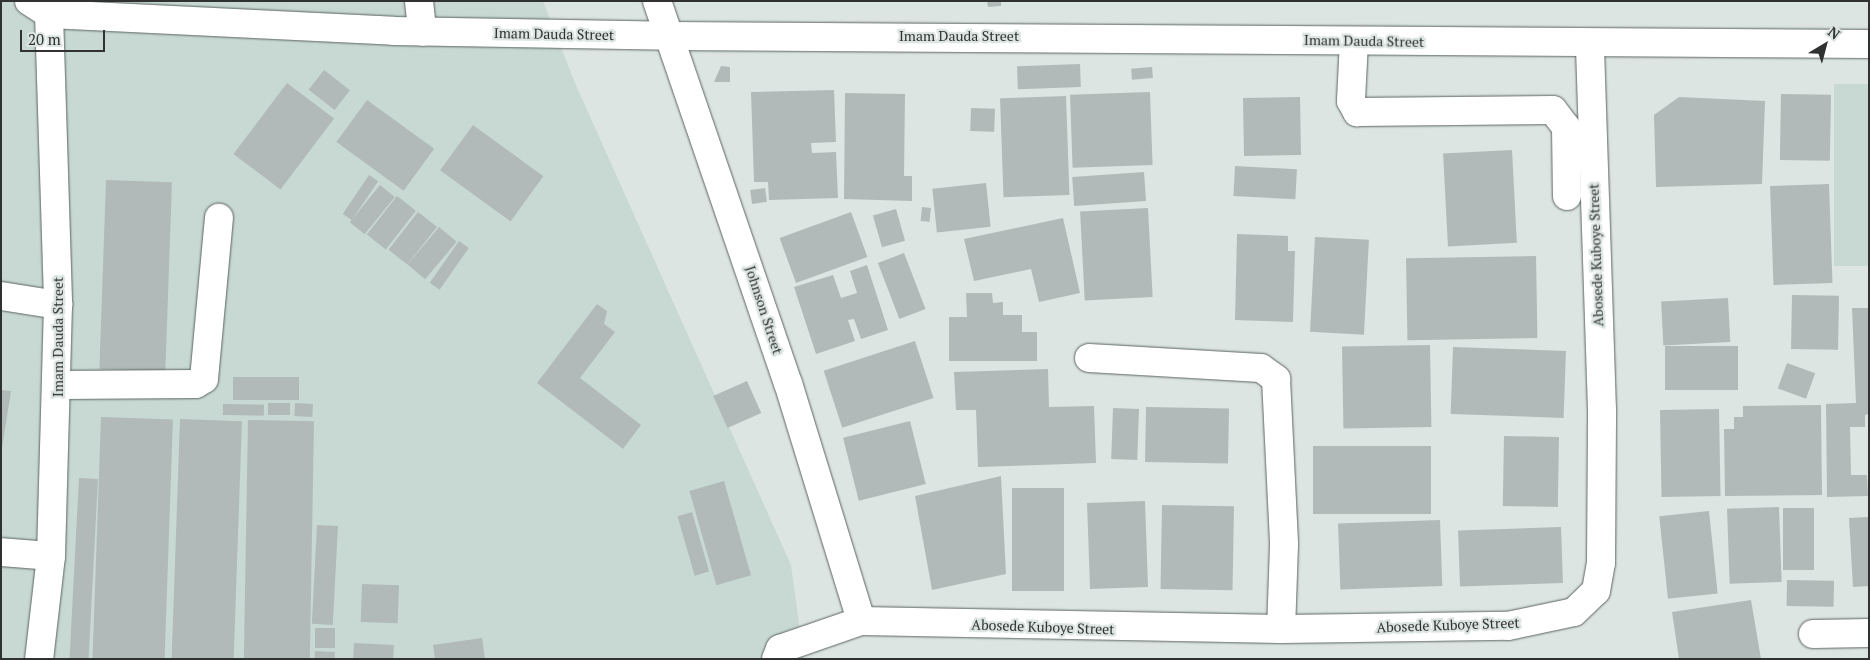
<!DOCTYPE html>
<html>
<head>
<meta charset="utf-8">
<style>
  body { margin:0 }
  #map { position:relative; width:1870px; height:660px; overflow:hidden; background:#dce5e2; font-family:"PT Serif",serif }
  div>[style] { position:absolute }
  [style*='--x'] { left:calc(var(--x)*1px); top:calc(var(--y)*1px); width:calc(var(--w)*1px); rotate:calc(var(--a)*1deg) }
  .built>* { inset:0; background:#c8d9d4; transform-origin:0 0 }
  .building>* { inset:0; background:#b1bab8; transform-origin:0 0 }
  .roads { filter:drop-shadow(0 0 1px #5c6462) drop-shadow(0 0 1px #5c6462) }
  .minor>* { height:28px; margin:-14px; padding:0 14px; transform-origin:14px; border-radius:14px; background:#fff }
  span { translate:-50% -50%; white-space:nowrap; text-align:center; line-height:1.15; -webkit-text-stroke:4.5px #dce5e2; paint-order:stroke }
  .street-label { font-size:14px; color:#2f3231 }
  .frame { position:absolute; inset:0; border:2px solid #2f3231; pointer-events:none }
  .north { position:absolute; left:1800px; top:20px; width:50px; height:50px; -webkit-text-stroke:4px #dce5e2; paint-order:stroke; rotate:37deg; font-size:14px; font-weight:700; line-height:20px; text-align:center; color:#2f3231 }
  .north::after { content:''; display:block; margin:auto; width:18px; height:22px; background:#2f3231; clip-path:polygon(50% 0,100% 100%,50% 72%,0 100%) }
  .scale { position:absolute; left:20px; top:30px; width:85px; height:22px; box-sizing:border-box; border:2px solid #2f3231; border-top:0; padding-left:6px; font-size:15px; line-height:18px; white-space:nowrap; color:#2f3231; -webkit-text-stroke:4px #dce5e2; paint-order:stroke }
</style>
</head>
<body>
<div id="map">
  <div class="built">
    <div style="clip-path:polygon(1px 1px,543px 1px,575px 83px,791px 565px,804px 659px,1px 659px)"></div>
    <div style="left:1869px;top:84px;width:182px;height:35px;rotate:90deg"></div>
  </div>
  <div class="building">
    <div style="clip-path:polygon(987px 1px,1001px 1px,1001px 6px,988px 7px)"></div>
    <div style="left:1080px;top:64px;width:23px;height:63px;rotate:88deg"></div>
    <div style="clip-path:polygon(721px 66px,730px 67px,730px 82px,714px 82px)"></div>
    <div style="left:1152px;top:67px;width:11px;height:21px;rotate:85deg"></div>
    <div style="left:324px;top:70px;width:33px;height:25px;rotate:38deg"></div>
    <div style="left:287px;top:83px;width:59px;height:89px;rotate:37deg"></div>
    <div style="clip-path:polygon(834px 90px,836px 142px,811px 143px,812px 153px,836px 152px,838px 198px,769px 200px,768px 182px,754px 182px,751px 92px)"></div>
    <div style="left:1150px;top:92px;width:73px;height:80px;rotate:88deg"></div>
    <div style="clip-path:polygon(845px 93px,905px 94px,904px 176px,912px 176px,912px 201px,844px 199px)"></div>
    <div style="left:1781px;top:94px;width:50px;height:66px;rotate:1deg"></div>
    <div style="left:1066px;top:96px;width:99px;height:66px;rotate:88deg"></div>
    <div style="left:1300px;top:97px;width:58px;height:57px;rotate:89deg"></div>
    <div style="clip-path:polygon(1679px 97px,1765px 101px,1762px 184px,1656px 187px,1654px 115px)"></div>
    <div style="left:367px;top:100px;width:83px;height:52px;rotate:36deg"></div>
    <div style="left:971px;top:108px;width:24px;height:23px;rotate:2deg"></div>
    <div style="left:473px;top:125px;width:87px;height:56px;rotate:36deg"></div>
    <div style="left:1512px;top:150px;width:93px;height:69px;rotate:87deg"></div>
    <div style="left:1235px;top:166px;width:62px;height:30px;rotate:3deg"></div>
    <div style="left:1144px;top:172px;width:29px;height:72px;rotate:86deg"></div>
    <div style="left:369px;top:175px;width:11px;height:47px;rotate:34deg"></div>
    <div style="left:106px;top:180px;width:66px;height:189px;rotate:2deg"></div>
    <div style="left:986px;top:183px;width:44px;height:54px;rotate:84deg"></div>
    <div style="left:1829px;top:184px;width:99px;height:59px;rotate:88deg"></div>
    <div style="left:380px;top:185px;width:19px;height:48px;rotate:39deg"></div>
    <div style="left:765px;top:188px;width:14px;height:15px;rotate:82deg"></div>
    <div style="left:397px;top:196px;width:24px;height:49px;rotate:38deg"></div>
    <div style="left:922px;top:207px;width:9px;height:14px;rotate:6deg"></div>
    <div style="left:1148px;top:208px;width:89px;height:68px;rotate:87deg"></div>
    <div style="left:896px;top:209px;width:33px;height:24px;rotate:74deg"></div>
    <div style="left:418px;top:212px;width:24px;height:48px;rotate:38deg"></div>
    <div style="left:851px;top:212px;width:48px;height:76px;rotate:70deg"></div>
    <div style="clip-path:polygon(1063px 218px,1080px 293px,1039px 302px,1031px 269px,974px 281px,964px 239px)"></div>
    <div style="left:439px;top:227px;width:23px;height:49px;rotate:40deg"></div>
    <div style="clip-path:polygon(1237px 234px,1288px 236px,1288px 251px,1295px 251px,1293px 322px,1235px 320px)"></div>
    <div style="left:1315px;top:237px;width:54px;height:95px;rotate:3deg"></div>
    <div style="left:459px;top:241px;width:12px;height:51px;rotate:35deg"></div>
    <div style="left:904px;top:253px;width:60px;height:28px;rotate:69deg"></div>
    <div style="left:1536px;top:256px;width:82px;height:130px;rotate:89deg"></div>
    <div style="clip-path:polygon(867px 265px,888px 330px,861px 339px,854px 319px,848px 320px,855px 341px,816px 354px,794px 287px,833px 275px,841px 298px,857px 293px,850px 271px)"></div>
    <div style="clip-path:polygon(966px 293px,992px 293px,993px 303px,1003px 302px,1003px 315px,1022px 315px,1022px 332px,1037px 332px,1037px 361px,949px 361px,949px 317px,967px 317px)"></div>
    <div style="left:1792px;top:295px;width:47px;height:54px;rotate:1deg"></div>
    <div style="left:1728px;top:298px;width:44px;height:67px;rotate:87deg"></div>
    <div style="clip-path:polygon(597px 304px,607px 311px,604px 324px,615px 332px,580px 378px,641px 425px,623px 449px,537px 383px)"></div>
    <div style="clip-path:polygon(1852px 308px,1869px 308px,1869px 414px,1865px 415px,1865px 427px,1850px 427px,1851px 475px,1867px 475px,1868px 496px,1827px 497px,1826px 404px,1856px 403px)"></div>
    <div style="left:915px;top:341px;width:60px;height:96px;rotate:72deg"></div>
    <div style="left:1430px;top:345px;width:82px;height:88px;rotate:89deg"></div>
    <div style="left:1665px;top:346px;width:73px;height:44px"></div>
    <div style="left:1453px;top:347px;width:113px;height:67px;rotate:2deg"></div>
    <div style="left:1787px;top:363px;width:30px;height:27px;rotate:20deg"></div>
    <div style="clip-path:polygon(1048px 369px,1049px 407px,1094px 406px,1096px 463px,978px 467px,976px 410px,956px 410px,954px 372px)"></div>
    <div style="left:233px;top:377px;width:66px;height:23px"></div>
    <div style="left:747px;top:381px;width:35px;height:37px;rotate:66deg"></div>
    <div style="clip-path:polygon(1px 390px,11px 391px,2px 448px,1px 448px)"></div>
    <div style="left:268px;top:403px;width:22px;height:12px"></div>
    <div style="left:295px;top:403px;width:18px;height:13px;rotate:3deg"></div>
    <div style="left:223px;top:404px;width:41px;height:11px;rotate:1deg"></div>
    <div style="clip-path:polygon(1821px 405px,1822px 495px,1725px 496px,1724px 429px,1734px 429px,1734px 417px,1743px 417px,1743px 406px)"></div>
    <div style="left:1146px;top:407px;width:83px;height:55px;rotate:1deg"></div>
    <div style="left:1113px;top:408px;width:26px;height:51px;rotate:2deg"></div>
    <div style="left:1719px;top:409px;width:87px;height:59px;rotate:89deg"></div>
    <div style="left:101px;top:417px;width:72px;height:242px;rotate:2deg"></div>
    <div style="left:180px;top:419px;width:62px;height:240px;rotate:2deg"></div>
    <div style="left:248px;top:420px;width:66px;height:239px;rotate:1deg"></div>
    <div style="left:910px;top:421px;width:65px;height:69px;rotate:76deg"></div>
    <div style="left:1504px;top:436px;width:55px;height:70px;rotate:1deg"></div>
    <div style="left:1313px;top:446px;width:118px;height:68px"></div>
    <div style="clip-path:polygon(1001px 476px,1006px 574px,932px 590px,915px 496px)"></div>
    <div style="left:79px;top:478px;width:19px;height:181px;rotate:3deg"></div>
    <div style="left:724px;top:481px;width:98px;height:36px;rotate:74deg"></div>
    <div style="left:1012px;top:488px;width:52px;height:103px"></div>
    <div style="left:1145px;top:501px;width:86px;height:58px;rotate:88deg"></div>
    <div style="left:1162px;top:505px;width:72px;height:84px;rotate:1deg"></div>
    <div style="left:1779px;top:507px;width:75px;height:52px;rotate:88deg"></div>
    <div style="left:1783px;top:508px;width:31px;height:62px"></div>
    <div style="left:1709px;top:511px;width:83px;height:50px;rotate:84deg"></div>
    <div style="left:692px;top:512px;width:62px;height:15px;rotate:74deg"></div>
    <div style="clip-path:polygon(1869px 517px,1869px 586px,1853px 587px,1849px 518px)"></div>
    <div style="left:1440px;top:520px;width:66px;height:102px;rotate:88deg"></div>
    <div style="left:317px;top:525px;width:21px;height:99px;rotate:3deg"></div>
    <div style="left:1561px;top:527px;width:56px;height:103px;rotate:88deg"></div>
    <div style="left:1787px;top:580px;width:47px;height:26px;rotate:1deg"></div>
    <div style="left:362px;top:584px;width:37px;height:38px;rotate:2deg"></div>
    <div style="clip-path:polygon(1751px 600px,1761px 659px,1679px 659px,1672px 612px)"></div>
    <div style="left:315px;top:628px;width:20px;height:20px"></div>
    <div style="clip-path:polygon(482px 638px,485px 659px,435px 659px,433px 645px)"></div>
    <div style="left:354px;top:643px;width:40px;height:16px;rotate:3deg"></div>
    <div style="left:315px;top:651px;width:20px;height:8px;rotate:3deg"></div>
  </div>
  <div class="roads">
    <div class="minor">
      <div style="--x:29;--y:1;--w:24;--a:33"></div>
      <div style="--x:49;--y:14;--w:291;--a:88.2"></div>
      <div style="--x:58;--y:305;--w:251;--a:91.6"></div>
      <div style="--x:51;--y:556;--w:104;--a:96.6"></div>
      <div style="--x:419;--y:1;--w:31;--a:84"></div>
      <div style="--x:657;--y:1;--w:404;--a:71.1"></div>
      <div style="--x:788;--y:383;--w:249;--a:72.9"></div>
      <div style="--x:49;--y:14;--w:345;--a:2.8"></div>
      <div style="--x:394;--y:31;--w:275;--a:1"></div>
      <div style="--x:669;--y:36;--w:1200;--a:0.38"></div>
      <div style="--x:1354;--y:41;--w:60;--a:92.9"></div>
      <div style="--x:1351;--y:101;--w:13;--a:61"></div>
      <div style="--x:1357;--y:112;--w:196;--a:-0.6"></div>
      <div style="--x:1553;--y:110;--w:21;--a:53"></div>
      <div style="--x:1566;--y:127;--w:69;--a:89.2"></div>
      <div style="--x:1;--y:296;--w:58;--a:9"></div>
      <div style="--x:1089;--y:358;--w:172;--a:3.3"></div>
      <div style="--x:1261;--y:368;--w:19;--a:36"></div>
      <div style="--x:1276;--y:379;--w:166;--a:87.2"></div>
      <div style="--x:1284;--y:545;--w:84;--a:92"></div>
      <div style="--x:59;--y:385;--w:137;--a:-0.4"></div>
      <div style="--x:196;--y:384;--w:9;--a:-32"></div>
      <div style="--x:204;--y:379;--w:162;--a:-84.7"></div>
      <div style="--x:1;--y:552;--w:50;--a:4.6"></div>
      <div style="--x:1813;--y:634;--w:56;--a:-1"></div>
      <div style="--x:776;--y:659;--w:11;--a:-68"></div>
      <div style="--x:780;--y:649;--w:86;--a:-19.1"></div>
      <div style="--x:861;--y:621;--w:420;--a:1.1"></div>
      <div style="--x:1281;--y:629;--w:227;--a:-0.8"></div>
      <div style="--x:1508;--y:626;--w:67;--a:-12"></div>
      <div style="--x:1574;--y:612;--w:30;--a:-44"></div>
      <div style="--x:1596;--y:591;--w:28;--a:-80"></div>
      <div style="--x:1601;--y:563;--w:153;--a:-89.6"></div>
      <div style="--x:1602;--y:410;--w:367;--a:-91.9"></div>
    </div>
  </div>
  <div class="street-label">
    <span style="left:554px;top:34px;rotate:1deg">Imam Dauda Street</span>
    <span style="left:959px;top:36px">Imam Dauda Street</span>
    <span style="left:1364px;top:41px;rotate:1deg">Imam Dauda Street</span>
    <span style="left:1596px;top:255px;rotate:-92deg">Abosede Kuboye Street</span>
    <span style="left:764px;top:310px;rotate:72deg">Johnson Street</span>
    <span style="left:58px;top:337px;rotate:-90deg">Imam Dauda Street</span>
    <span style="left:1448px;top:625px;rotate:-2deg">Abosede Kuboye Street</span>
    <span style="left:1043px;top:627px;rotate:2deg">Abosede Kuboye Street</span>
  </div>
  <div class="frame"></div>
  <div class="north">N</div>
  <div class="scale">20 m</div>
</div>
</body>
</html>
